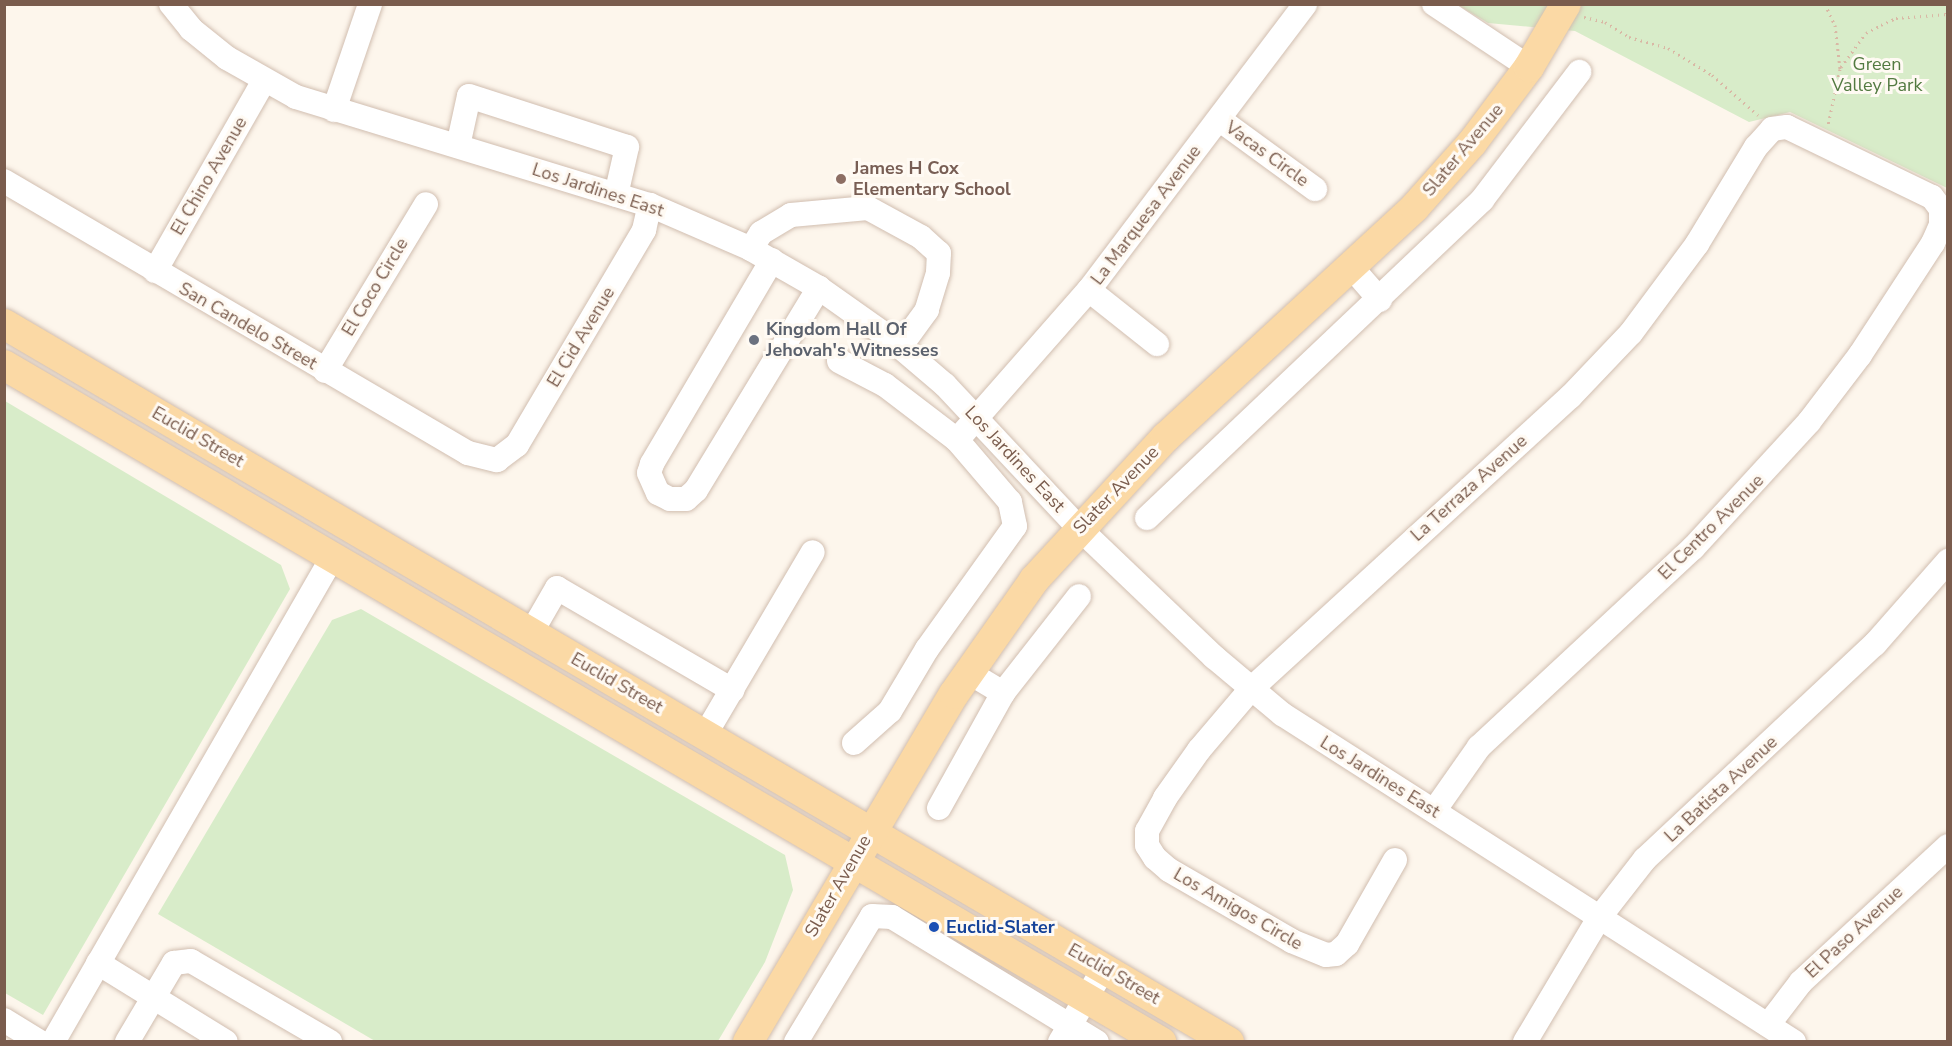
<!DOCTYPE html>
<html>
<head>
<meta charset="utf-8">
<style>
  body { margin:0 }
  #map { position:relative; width:1952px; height:1046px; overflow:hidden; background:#fdf6ec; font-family:"Nunito Sans",sans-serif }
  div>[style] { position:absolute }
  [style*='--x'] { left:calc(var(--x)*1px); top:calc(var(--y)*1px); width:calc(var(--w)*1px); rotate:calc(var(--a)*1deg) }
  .green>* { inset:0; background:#d8ecc9 }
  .path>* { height:3px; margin-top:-1.5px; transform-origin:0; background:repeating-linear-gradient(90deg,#d9b8a5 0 1.5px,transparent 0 6px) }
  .roads { filter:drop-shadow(0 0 2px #d1beb0) drop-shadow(0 0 2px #d1beb0) }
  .minor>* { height:24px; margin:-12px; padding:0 12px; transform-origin:12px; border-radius:12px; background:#fff }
  .major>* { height:30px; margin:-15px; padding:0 15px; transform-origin:15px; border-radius:15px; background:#fbd9a5 }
  .dots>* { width:16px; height:16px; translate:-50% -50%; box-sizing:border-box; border:3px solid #fffaf3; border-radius:50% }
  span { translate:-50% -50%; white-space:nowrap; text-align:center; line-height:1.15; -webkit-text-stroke:6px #fffaf3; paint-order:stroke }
  .park-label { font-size:18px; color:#537a41 }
  .street-label { font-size:18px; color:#7a5c4d }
  .education-label { font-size:18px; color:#785e54; font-weight:700 }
  .left { translate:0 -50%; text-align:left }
  .worship-label { font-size:18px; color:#5b616d; font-weight:700 }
  .transit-label { font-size:18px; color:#164399; font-weight:700 }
  .frame { position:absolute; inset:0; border:6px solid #7a5c4d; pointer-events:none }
</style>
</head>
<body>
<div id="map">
  <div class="green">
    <div style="clip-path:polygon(1458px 5px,1947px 5px,1947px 188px,1790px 112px,1749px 122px,1575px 31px,1488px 23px)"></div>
    <div style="clip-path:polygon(5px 401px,281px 565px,290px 589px,43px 1015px,5px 993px)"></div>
    <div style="clip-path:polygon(361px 609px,785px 855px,793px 890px,765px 962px,718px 1041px,375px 1041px,158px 914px,332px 620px)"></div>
  </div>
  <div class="path">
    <div style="--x:1825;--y:4;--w:23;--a:65"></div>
    <div style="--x:1835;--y:25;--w:44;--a:83.5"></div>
    <div style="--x:1840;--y:69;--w:57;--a:102.1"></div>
    <div style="--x:1946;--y:14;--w:7;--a:-74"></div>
    <div style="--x:1584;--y:17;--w:22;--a:13"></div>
    <div style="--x:1605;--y:22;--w:28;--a:32"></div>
    <div style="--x:1629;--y:37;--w:41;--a:15.8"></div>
    <div style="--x:1668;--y:48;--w:52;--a:31.5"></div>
    <div style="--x:1712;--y:75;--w:61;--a:41"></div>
    <div style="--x:1841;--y:67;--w:42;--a:-53.7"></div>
    <div style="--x:1866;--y:33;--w:17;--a:-28"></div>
    <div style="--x:1881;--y:25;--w:17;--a:-25"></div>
    <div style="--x:1896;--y:18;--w:52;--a:-4.4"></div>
  </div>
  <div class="roads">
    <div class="minor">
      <div style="--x:171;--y:4;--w:32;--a:51"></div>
      <div style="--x:191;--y:29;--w:46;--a:38.9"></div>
      <div style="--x:227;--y:58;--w:79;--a:29.5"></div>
      <div style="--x:296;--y:97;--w:370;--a:17"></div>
      <div style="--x:650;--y:205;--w:110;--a:23.5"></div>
      <div style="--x:751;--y:249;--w:78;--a:29.8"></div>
      <div style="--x:819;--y:288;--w:88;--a:35.3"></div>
      <div style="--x:891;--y:339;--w:71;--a:40.4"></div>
      <div style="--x:945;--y:385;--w:196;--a:46.9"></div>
      <div style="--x:1079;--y:528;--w:187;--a:43.7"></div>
      <div style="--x:1214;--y:657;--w:89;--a:40"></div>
      <div style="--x:1282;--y:714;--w:608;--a:32.64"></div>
      <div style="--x:1434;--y:4;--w:114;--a:33.6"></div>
      <div style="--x:334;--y:110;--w:112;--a:-71.2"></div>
      <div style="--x:1219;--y:119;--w:119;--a:36.1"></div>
      <div style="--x:458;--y:146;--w:51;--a:-77.6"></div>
      <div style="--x:469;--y:96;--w:166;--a:17.9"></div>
      <div style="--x:627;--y:147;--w:49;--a:102.9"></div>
      <div style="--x:4;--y:181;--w:538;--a:30.38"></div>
      <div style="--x:468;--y:453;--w:30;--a:14"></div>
      <div style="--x:497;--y:460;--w:25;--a:-37"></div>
      <div style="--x:517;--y:445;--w:250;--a:-59.4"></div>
      <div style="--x:644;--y:230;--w:26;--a:-77"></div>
      <div style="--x:751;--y:249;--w:19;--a:-58"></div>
      <div style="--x:761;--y:233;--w:35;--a:-31"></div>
      <div style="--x:791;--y:215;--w:77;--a:-5.2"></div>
      <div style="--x:868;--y:208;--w:60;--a:28.7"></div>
      <div style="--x:921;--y:237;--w:24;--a:42"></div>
      <div style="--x:939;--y:253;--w:20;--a:93"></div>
      <div style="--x:938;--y:273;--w:39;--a:107"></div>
      <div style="--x:927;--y:310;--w:46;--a:126.1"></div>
      <div style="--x:772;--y:260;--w:237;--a:120.5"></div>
      <div style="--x:652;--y:464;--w:9;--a:108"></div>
      <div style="--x:649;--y:473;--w:22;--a:66"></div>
      <div style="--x:658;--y:493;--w:13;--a:27"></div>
      <div style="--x:670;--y:499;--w:16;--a:0"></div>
      <div style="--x:686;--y:499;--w:13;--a:-42"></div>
      <div style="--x:696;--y:490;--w:237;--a:-58.7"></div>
      <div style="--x:1353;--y:269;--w:41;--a:48.9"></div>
      <div style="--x:155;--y:271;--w:219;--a:-60.2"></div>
      <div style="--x:1089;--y:290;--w:87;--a:38.5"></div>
      <div style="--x:839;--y:361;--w:52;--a:27.6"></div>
      <div style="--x:885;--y:385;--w:91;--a:37.4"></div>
      <div style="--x:957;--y:440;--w:200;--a:-48.7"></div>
      <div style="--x:1089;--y:290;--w:358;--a:-52.9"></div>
      <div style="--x:325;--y:371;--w:195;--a:-58.8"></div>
      <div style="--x:1147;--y:518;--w:462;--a:-43.5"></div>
      <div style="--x:1482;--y:200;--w:161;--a:-52.8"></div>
      <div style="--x:531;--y:633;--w:52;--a:-60"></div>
      <div style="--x:557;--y:588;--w:203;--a:30.2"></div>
      <div style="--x:968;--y:672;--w:41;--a:31"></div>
      <div style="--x:705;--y:735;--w:212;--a:-59.5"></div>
      <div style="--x:854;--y:743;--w:48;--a:-41.6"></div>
      <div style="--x:890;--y:711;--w:72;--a:-59.2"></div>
      <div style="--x:927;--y:649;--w:151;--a:-54.4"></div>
      <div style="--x:1015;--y:526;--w:25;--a:-102"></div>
      <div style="--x:1010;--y:502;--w:82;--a:-130.5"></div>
      <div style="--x:939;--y:808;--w:132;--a:-60.9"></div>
      <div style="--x:1003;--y:693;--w:123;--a:-51.9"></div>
      <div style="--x:1395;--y:860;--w:97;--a:119.7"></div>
      <div style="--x:1347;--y:944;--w:15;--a:138"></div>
      <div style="--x:1336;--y:954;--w:10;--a:174"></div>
      <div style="--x:1326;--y:955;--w:37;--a:-158"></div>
      <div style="--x:1292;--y:941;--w:142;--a:-150"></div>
      <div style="--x:1169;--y:870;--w:18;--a:-139"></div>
      <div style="--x:1155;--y:858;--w:15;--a:-122"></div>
      <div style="--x:1147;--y:845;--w:14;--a:-90"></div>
      <div style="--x:1147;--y:831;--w:38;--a:-61"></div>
      <div style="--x:1165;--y:798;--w:59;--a:-54.7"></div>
      <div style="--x:1199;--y:750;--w:80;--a:-49.6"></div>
      <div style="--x:1251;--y:689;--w:432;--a:-42.5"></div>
      <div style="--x:1570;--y:397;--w:88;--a:-46.4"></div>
      <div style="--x:1631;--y:333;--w:111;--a:-53.4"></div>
      <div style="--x:1697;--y:244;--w:114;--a:-58.7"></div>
      <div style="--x:1756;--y:147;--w:24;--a:-48"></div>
      <div style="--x:1772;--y:129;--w:15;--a:-8"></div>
      <div style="--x:1787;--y:127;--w:161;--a:25.8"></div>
      <div style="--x:1932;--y:197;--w:15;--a:53"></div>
      <div style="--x:1941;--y:209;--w:16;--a:90"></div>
      <div style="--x:1941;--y:225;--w:20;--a:114"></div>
      <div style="--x:1933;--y:243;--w:134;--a:123.1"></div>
      <div style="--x:1860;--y:355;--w:84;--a:127.3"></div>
      <div style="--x:1809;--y:422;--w:171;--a:132.6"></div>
      <div style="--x:1693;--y:548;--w:292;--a:137.1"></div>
      <div style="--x:1479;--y:747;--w:78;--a:125.1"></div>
      <div style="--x:98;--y:963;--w:150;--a:31.7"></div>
      <div style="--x:4;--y:1020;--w:42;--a:31.4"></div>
      <div style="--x:1768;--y:1025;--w:54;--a:-52.5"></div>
      <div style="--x:1801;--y:982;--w:200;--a:-42.8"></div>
      <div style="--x:53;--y:1042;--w:561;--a:-60.05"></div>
      <div style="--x:127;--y:1042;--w:92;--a:-59.3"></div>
      <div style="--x:174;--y:963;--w:17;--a:-7"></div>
      <div style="--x:191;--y:961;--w:161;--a:30.2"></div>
      <div style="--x:796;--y:1042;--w:147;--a:-58.9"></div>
      <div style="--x:872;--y:916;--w:20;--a:3"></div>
      <div style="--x:892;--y:917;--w:240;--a:31.4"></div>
      <div style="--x:1060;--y:1042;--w:86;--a:-59.3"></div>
      <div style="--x:1525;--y:1042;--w:144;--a:-59.2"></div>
      <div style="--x:1599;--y:918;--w:75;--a:-52.1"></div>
      <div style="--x:1645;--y:859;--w:315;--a:-43.1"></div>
      <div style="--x:1875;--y:644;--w:111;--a:-48.7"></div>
    </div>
    <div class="major">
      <div style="--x:4;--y:324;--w:1420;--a:30.38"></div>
      <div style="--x:4;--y:365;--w:1341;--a:30.33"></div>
      <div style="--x:748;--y:1042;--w:404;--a:-59.4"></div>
      <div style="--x:954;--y:694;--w:139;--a:-54.9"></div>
      <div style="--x:1034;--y:580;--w:195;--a:-47.3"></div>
      <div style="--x:1166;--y:437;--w:339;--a:-42.7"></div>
      <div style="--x:1415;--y:207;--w:86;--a:-48.3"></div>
      <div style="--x:1472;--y:143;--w:95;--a:-53.1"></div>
      <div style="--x:1529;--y:67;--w:73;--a:-59.6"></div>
    </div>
  </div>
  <div class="dots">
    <div style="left:841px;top:179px;background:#8d6e63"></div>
    <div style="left:754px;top:340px;background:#6b7280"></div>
    <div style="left:934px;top:927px;background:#1a4fb4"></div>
  </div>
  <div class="park-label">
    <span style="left:1877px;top:75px">Green<br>Valley Park</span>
  </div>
  <div class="street-label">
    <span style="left:1463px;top:150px;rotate:-50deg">Slater Avenue</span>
    <span style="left:1267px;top:154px;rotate:36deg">Vacas Circle</span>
    <span style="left:209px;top:176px;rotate:-60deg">El Chino Avenue</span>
    <span style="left:598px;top:190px;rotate:18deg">Los Jardines East</span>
    <span style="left:1146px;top:215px;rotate:-53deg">La Marquesa Avenue</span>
    <span style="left:375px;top:287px;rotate:-59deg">El Coco Circle</span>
    <span style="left:248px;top:326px;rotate:30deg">San Candelo Street</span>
    <span style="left:581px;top:337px;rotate:-59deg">El Cid Avenue</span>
    <span style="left:198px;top:437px;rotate:30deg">Euclid Street</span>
    <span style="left:1015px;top:459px;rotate:47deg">Los Jardines East</span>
    <span style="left:1469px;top:488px;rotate:-42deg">La Terraza Avenue</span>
    <span style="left:1116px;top:490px;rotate:-46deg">Slater Avenue</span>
    <span style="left:1711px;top:527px;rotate:-45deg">El Centro Avenue</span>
    <span style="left:617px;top:683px;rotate:30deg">Euclid Street</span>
    <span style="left:1380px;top:777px;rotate:32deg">Los Jardines East</span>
    <span style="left:1721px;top:789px;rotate:-43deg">La Batista Avenue</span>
    <span style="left:838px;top:886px;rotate:-60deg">Slater Avenue</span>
    <span style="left:1238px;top:909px;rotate:30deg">Los Amigos Circle</span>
    <span style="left:1854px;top:932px;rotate:-43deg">El Paso Avenue</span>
    <span style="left:1114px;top:974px;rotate:30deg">Euclid Street</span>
  </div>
  <div class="education-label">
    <span class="left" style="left:853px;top:179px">James H Cox<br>Elementary School</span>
  </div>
  <div class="worship-label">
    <span class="left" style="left:766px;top:340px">Kingdom Hall Of<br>Jehovah's Witnesses</span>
  </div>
  <div class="transit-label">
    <span class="left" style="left:946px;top:927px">Euclid-Slater</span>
  </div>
  <div class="frame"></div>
</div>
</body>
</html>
